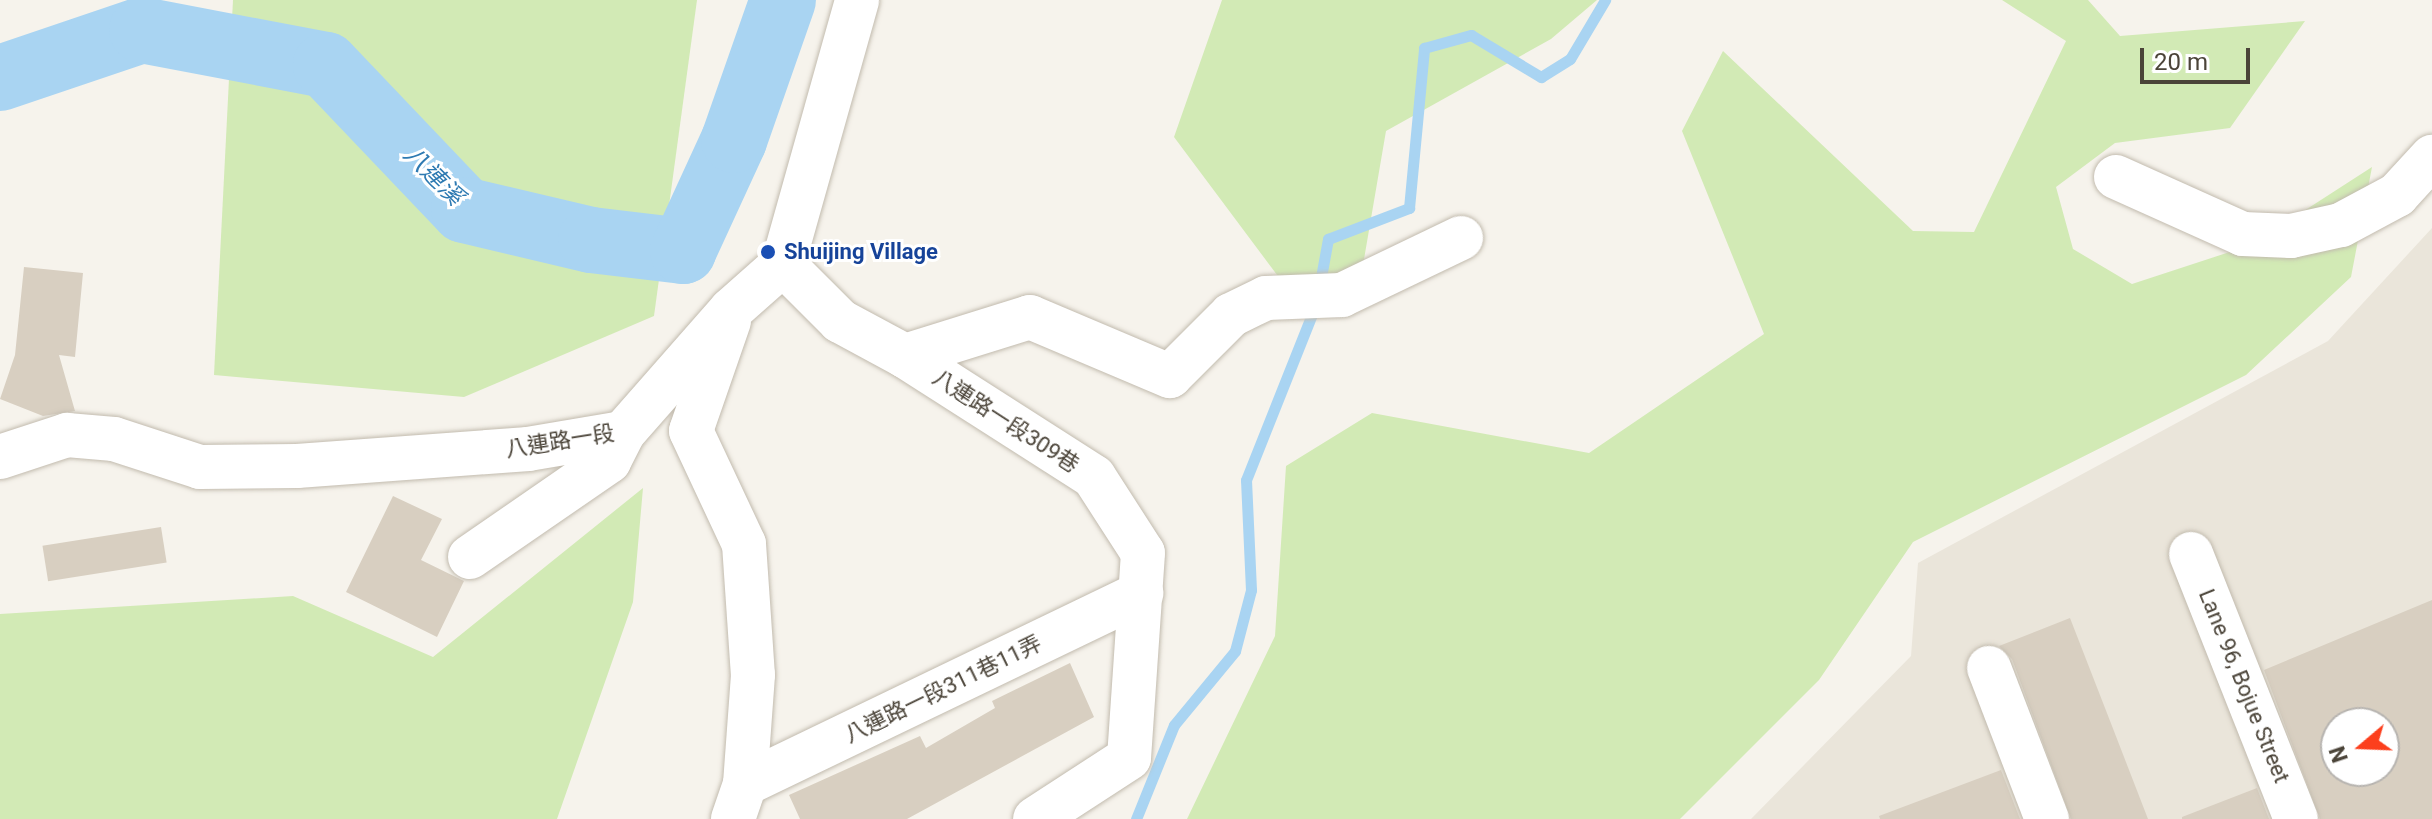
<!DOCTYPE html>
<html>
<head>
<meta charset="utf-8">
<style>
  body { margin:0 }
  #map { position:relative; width:2432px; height:819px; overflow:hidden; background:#f6f3ec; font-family:Roboto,"Noto Sans TC",sans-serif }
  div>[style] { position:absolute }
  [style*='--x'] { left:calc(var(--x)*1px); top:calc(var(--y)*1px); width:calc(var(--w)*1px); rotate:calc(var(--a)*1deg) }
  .residential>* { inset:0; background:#eae5da }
  .green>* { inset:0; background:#d2eab5 }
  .stream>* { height:11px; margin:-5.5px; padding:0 5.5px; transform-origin:5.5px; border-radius:5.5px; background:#a9d4f2 }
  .river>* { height:66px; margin:-33px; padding:0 33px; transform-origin:33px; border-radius:33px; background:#a9d4f2 }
  .building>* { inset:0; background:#d8cfc1; transform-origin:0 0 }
  .roads { filter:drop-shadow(0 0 2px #c2bbae) drop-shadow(0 0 2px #c2bbae) }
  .minor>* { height:44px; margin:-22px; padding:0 22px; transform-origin:22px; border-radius:22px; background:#fff }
  .dots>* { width:22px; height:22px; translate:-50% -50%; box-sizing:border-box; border:4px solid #fff; border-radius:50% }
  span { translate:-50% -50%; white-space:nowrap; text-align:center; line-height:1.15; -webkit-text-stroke:6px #fff; paint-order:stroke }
  .transit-label { font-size:22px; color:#164399; font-weight:700 }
  .left { translate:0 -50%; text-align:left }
  .street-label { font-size:22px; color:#4b4439 }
  .water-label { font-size:24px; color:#2e7ab2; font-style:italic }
  .north { position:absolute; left:2320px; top:707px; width:80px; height:80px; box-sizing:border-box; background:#fff; border:2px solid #b7b4b0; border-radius:50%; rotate:251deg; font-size:22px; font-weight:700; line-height:32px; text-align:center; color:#4b4439 }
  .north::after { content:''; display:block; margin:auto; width:28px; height:36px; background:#fc3f1d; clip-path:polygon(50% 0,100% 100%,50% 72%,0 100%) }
  .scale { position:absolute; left:2140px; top:48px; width:110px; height:36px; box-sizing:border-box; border:4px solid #4b4439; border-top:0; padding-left:10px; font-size:24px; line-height:28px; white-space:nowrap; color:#4b4439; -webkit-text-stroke:6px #fff; paint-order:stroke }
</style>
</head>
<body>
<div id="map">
  <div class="residential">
    <div style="clip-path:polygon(evenodd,2432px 228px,2432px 819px,1751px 819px,1911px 656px,1918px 563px,2328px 341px,2432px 228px,2336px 723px,2384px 723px,2384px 771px,2336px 771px,2336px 723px)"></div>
  </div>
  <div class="green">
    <div style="clip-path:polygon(233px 0,697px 0,654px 316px,464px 397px,214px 375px)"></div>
    <div style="clip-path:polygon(1222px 0,1597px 0,1551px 39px,1386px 131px,1362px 271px,1289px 291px,1174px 137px)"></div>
    <div style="clip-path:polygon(2002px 0,2088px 0,2120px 36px,2305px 21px,2230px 128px,2115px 143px,2056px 187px,2073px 249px,2132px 284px,2251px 245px,2372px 167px,2351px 277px,2246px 375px,1913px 542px,1819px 680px,1680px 819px,1187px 819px,1275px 636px,1286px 466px,1372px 413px,1589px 453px,1764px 334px,1682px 131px,1723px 51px,1913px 231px,1974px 232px,2066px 41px)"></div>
    <div style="clip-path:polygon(643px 488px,633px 602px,557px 819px,0 819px,0 614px,293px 596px,433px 657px)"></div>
  </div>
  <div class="stream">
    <div style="--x:1319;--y:288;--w:50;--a:-79.6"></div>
    <div style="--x:1328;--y:239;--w:87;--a:-20.9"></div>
    <div style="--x:1409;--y:208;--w:161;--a:-84.6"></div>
    <div style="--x:1424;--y:48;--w:49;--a:-15.5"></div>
    <div style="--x:1471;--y:35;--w:82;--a:31"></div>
    <div style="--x:1541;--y:77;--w:34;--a:-32"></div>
    <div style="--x:1570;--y:59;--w:69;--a:-59.3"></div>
    <div style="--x:1136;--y:819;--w:101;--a:-68"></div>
    <div style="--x:1174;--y:725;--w:96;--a:-50.5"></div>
    <div style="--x:1235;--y:651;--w:63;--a:-75.3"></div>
    <div style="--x:1251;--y:590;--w:110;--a:-92.6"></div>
    <div style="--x:1246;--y:480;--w:189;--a:-68.3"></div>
  </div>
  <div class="river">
    <div style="--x:0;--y:78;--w:150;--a:-18.7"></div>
    <div style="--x:142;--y:30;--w:187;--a:10.8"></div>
    <div style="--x:326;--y:65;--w:200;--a:46.4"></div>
    <div style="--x:464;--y:210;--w:130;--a:13.3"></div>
    <div style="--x:591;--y:240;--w:93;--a:6.8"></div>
    <div style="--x:683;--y:251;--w:122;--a:-65.3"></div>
    <div style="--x:734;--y:140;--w:148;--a:-70.7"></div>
  </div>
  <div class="building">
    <div style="clip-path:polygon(24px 267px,83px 273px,75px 357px,59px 355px,75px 411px,43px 416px,0 399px,15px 355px)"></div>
    <div style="clip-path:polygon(393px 496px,442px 519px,421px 560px,464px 581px,437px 637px,346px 592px)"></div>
    <div style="left:161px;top:527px;width:36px;height:120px;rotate:81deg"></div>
    <div style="clip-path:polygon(evenodd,2432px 600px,2432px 819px,2320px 819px,2264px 670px,2432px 600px,2336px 723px,2384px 723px,2384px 771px,2336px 771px,2336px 723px)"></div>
    <div style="clip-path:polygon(2070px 618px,2112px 726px,2148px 819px,2071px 819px,2012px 659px,1999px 646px)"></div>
    <div style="clip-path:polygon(1070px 663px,1094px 717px,907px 819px,800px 819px,789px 795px,920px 736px,926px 748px,995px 708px,992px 701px)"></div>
    <div style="clip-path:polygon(2001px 770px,2020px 819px,1880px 819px,1879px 816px)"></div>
    <div style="clip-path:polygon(2257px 788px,2269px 819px,2182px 819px,2182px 817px)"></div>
  </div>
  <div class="roads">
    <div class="minor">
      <div style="--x:2116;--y:177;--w:139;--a:24.2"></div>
      <div style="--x:2243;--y:234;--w:48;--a:2.4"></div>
      <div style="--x:2291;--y:236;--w:51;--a:-12.4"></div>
      <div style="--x:2341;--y:225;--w:64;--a:-28.2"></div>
      <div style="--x:2397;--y:195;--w:52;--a:-47.4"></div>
      <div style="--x:783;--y:264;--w:81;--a:45"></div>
      <div style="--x:840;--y:321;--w:74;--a:28.3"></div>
      <div style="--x:905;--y:356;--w:131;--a:-17.3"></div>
      <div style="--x:1030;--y:317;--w:152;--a:22.9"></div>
      <div style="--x:1170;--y:376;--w:86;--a:-45"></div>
      <div style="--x:1231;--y:315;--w:39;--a:-26"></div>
      <div style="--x:1266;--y:298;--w:76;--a:-2.3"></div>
      <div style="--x:1342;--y:295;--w:132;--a:-25.6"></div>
      <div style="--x:729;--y:321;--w:116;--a:109.1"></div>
      <div style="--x:691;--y:431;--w:125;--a:64.9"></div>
      <div style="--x:744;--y:544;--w:131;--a:86.1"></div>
      <div style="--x:753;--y:675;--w:109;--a:94.2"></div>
      <div style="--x:745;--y:784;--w:37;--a:109"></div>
      <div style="--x:905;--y:356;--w:224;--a:32.6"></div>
      <div style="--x:1094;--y:477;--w:90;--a:57.2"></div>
      <div style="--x:1143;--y:553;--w:205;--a:93.9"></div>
      <div style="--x:1129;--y:758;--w:112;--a:147"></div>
      <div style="--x:0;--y:457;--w:71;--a:-18.2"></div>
      <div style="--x:67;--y:435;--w:47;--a:4.9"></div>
      <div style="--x:114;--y:439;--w:90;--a:18"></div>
      <div style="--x:200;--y:467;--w:97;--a:-0.6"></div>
      <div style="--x:297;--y:466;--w:232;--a:-4.2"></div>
      <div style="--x:528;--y:449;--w:96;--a:-9.6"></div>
      <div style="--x:623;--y:433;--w:164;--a:-48.7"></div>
      <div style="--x:731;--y:310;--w:69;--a:-41.5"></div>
      <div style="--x:783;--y:264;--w:274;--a:-74.3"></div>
      <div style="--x:2191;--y:554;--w:285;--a:68.4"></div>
      <div style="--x:470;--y:557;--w:169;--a:-34.6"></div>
      <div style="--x:609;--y:461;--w:31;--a:-63"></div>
      <div style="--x:1989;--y:668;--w:162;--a:69"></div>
      <div style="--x:745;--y:784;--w:440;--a:-25.7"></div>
    </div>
  </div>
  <div class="dots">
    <div style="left:768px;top:252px;background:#1a4fb4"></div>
  </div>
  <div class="transit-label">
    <span class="left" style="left:784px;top:252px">Shuijing Village</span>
  </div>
  <div class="street-label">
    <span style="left:1006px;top:421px;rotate:33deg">八連路一段309巷</span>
    <span style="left:560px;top:441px;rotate:-9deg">八連路一段</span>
    <span style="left:2244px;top:686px;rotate:68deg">Lane 96, Bojue Street</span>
    <span style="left:943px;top:689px;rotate:-26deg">八連路一段311巷11弄</span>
  </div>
  <div class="water-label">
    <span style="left:433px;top:176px;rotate:45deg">八連溪</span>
  </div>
  <div class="north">N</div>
  <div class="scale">20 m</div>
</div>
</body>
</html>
